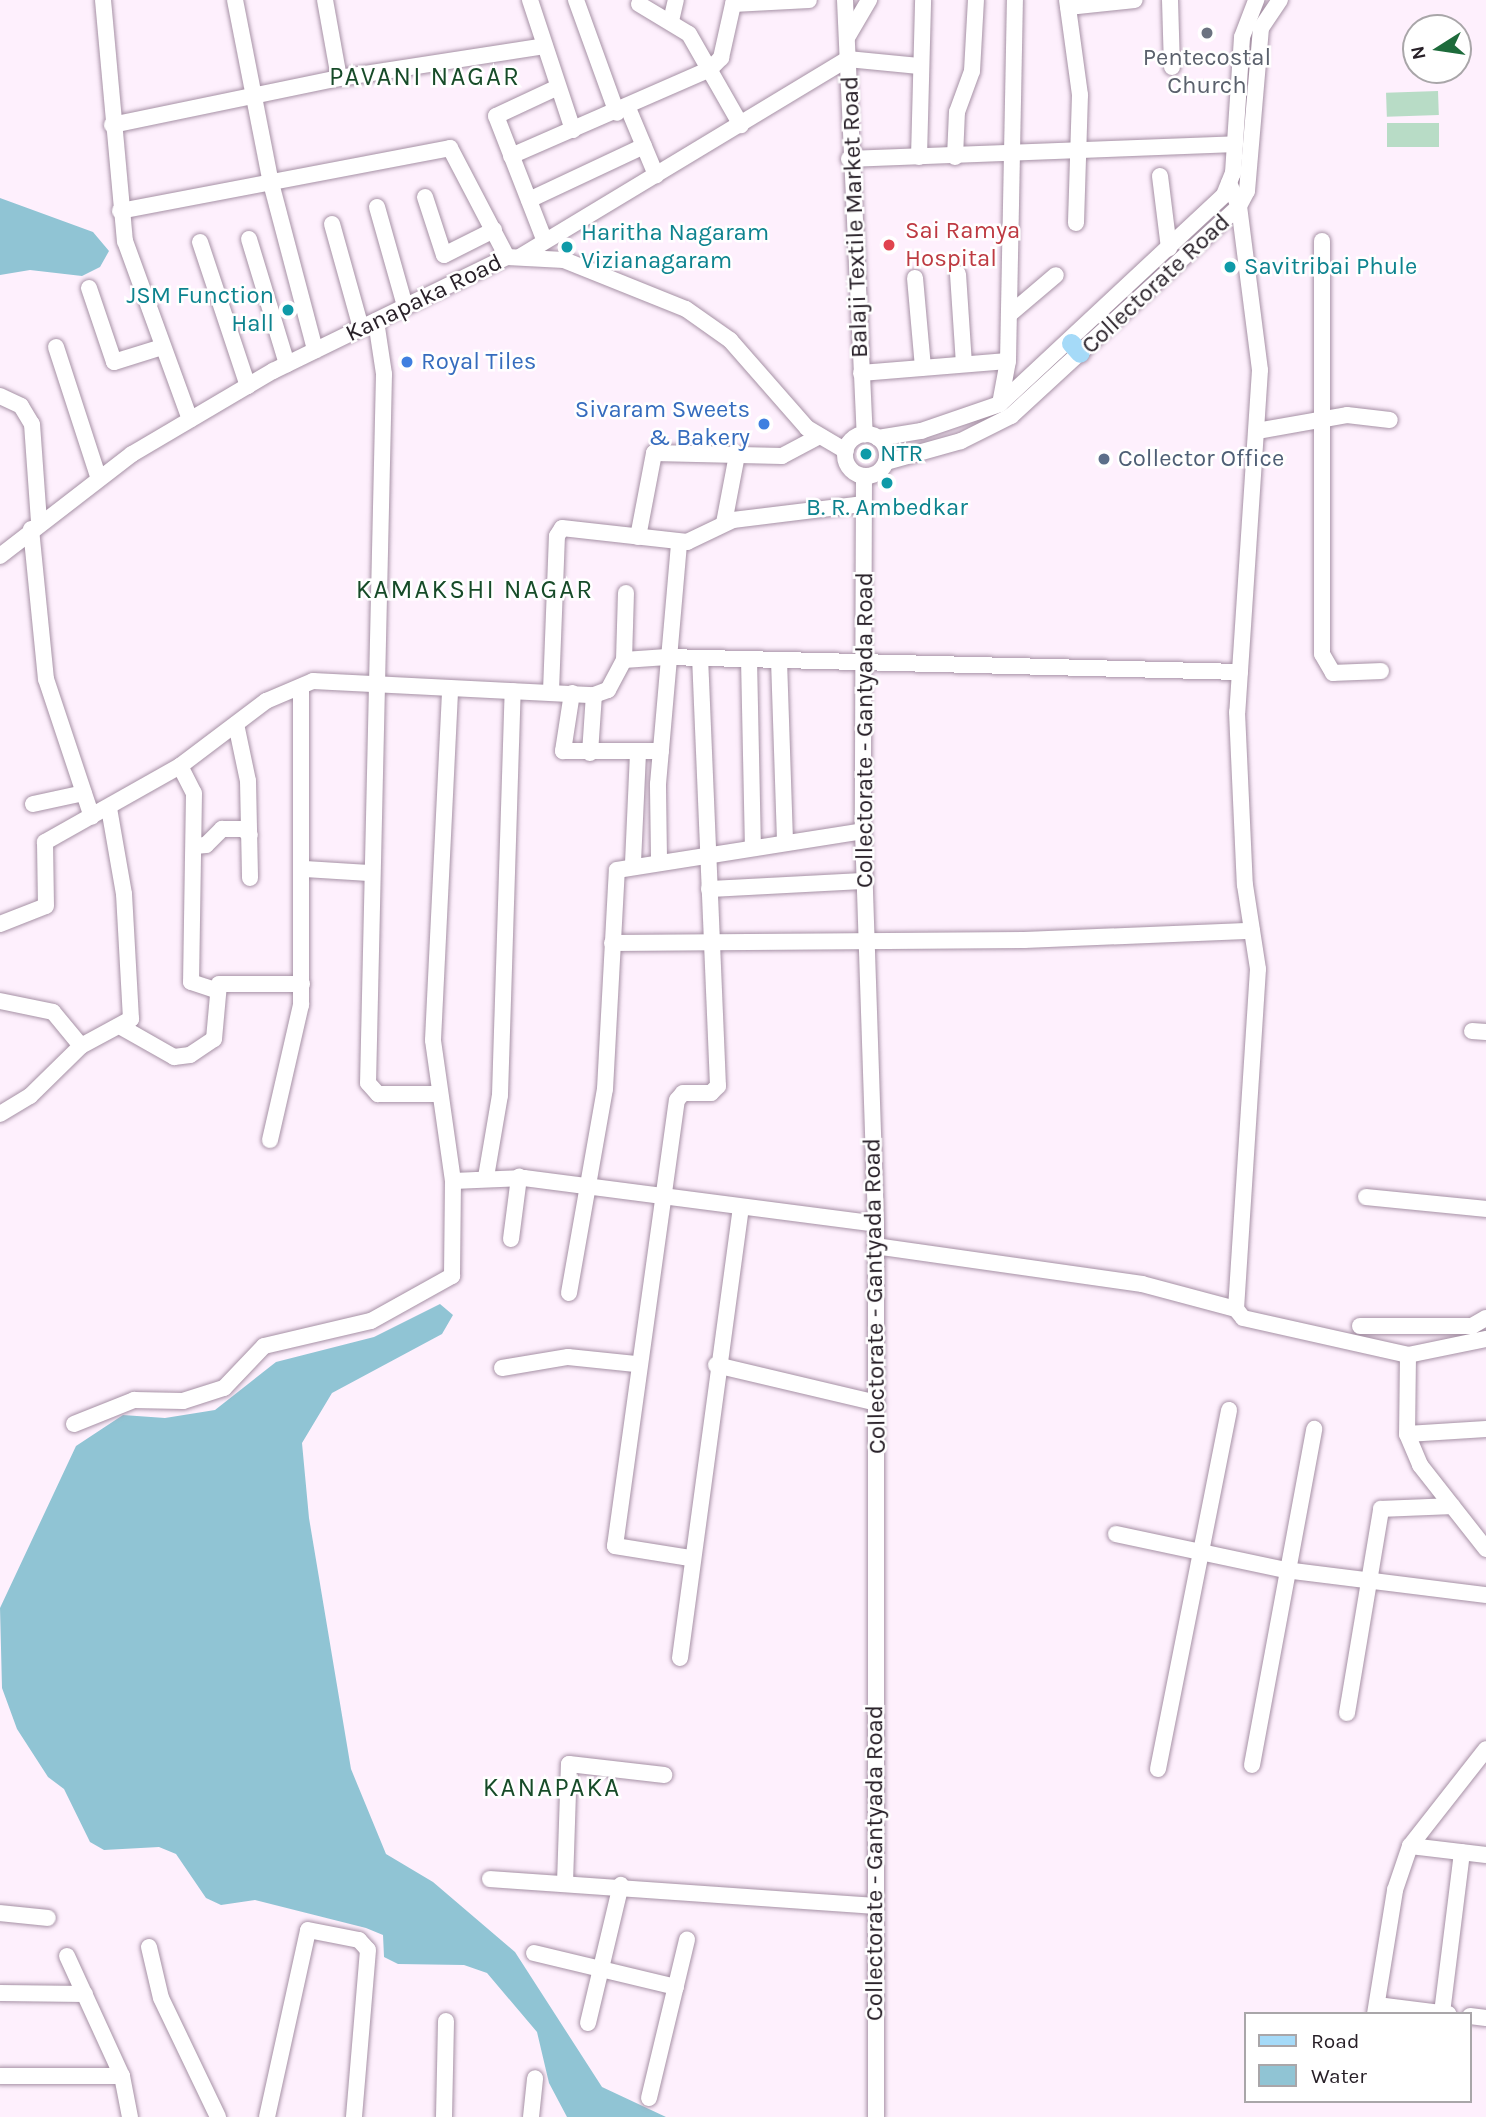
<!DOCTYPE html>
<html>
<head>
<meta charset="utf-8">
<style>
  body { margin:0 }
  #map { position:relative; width:1486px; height:2117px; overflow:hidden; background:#fef0fd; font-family:Karla,sans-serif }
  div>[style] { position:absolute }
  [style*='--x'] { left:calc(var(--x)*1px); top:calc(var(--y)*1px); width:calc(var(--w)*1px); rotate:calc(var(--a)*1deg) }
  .green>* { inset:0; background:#b8dcc6; transform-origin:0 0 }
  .water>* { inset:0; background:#90c4d4 }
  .roads { filter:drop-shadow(0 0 2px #a691a5) drop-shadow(0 0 2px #a691a5) }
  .minor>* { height:16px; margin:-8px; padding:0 8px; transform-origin:8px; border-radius:8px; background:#fff }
  .minor>.ring { margin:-8px; padding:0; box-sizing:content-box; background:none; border:16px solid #fff; border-radius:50% }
  .major>* { height:19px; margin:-9.5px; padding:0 9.5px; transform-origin:9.5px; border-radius:9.5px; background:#a5daf8 }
  .dots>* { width:19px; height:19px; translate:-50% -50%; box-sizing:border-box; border:4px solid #fff; border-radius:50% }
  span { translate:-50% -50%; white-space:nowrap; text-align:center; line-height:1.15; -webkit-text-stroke:5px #fff; paint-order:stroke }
  .worship-label { font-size:24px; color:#5b616d }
  .street-label { font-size:24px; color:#282028 }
  .health-label { font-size:24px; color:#be3a42 }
  .left { translate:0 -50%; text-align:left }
  .culture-label { font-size:24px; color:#0d838f }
  .right { translate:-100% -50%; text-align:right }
  .shop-label { font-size:24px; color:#366cbe }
  .service-label { font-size:24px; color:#4e5e75 }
  .neighbourhood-label { font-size:26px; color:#174b29; letter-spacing:2px }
  .legend { position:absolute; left:1244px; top:2012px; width:228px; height:91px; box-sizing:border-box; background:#fff; border:2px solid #a9a6a9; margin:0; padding:9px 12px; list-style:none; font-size:21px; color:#282028 }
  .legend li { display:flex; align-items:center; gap:14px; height:35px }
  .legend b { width:35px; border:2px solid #a9a6a9 }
  .north { position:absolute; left:1402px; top:14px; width:70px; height:70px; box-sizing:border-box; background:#fff; border:2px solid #a9a6a9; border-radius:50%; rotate:258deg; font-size:19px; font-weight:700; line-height:28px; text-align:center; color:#282028 }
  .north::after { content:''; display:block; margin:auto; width:24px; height:32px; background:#1d6b3b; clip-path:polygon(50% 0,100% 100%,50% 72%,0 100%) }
</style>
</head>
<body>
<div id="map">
  <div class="green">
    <div style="left:1438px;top:91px;width:24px;height:52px;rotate:88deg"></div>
    <div style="left:1439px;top:123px;width:24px;height:52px;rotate:90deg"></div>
  </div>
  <div class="water">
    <div style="clip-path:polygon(0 198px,93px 232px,109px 251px,100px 267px,82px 276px,30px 270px,0 275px)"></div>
    <div style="clip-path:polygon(440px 1304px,453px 1315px,442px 1334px,332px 1393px,302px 1443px,309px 1518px,351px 1769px,386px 1854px,433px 1882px,515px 1952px,602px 2087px,666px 2117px,567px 2117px,549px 2083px,537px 2032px,487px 1973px,464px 1965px,398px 1964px,384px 1957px,383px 1935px,366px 1928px,255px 1900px,221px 1905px,206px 1898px,176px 1854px,159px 1847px,104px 1850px,90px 1842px,64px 1789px,48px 1777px,17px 1729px,2px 1688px,0 1608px,76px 1446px,123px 1415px,165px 1418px,215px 1410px,276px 1362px,374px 1337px)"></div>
  </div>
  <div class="roads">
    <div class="minor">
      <div style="--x:103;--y:0;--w:242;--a:84.8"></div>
      <div style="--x:125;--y:241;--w:190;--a:70"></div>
      <div style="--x:235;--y:0;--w:187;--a:78.9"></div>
      <div style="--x:271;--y:183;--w:173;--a:75.2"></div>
      <div style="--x:325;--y:0;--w:79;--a:79.8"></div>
      <div style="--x:530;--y:0;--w:137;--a:71.7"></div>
      <div style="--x:576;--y:0;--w:120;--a:70.1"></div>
      <div style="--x:845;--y:0;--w:435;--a:87.4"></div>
      <div style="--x:1067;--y:0;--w:96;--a:82.2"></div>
      <div style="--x:1080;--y:95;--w:128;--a:91.8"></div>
      <div style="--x:1170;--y:0;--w:67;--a:88.3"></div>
      <div style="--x:639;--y:4;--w:58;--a:31"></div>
      <div style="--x:689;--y:34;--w:105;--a:60.3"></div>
      <div style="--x:733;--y:4;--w:76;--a:-3"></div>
      <div style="--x:1068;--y:7;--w:67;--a:-6"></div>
      <div style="--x:671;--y:21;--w:22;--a:-77"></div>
      <div style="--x:848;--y:36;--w:42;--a:-59.7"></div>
      <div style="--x:628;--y:108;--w:73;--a:67.3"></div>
      <div style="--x:112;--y:125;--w:232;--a:-11.7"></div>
      <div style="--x:339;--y:78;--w:208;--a:-8.8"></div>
      <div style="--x:511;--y:156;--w:217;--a:-23.6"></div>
      <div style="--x:710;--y:69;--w:16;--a:-45"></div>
      <div style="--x:721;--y:58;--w:59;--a:-77.4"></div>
      <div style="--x:919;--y:157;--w:157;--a:-88.5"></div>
      <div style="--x:955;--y:157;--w:45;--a:-87.5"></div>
      <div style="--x:957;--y:112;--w:44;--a:-69.9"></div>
      <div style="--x:972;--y:71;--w:71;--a:-86.8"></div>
      <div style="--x:849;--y:159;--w:386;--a:-2.2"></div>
      <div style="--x:1160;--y:176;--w:73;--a:82.9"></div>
      <div style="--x:1229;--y:183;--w:25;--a:67"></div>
      <div style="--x:1239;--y:206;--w:165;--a:82.7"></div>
      <div style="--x:1260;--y:370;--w:343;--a:93.8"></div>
      <div style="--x:1237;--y:712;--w:173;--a:87.4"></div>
      <div style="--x:1245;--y:885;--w:85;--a:81.2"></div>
      <div style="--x:1258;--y:969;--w:341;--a:93.7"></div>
      <div style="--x:1236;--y:1309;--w:11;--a:52"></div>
      <div style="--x:1243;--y:1318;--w:169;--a:12.6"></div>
      <div style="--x:1408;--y:1355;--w:80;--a:-11.6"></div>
      <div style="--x:425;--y:197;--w:61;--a:71.9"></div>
      <div style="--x:444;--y:255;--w:56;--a:-26.6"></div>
      <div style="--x:529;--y:200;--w:127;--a:-25.2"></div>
      <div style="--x:377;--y:207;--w:103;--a:74.2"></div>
      <div style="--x:120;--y:211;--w:336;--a:-10.8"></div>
      <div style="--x:450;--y:148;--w:123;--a:62.4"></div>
      <div style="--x:332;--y:224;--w:108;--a:74.4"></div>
      <div style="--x:249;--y:239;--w:131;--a:73.1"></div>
      <div style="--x:544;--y:239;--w:132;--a:-111.3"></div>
      <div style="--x:496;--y:116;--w:68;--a:-25.1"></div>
      <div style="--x:1322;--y:241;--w:413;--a:90"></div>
      <div style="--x:1322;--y:654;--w:22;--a:60"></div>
      <div style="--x:1333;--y:673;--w:48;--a:-2.4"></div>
      <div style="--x:200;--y:242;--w:152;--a:71.6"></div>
      <div style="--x:521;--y:256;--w:382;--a:-31.1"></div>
      <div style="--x:848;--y:59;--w:71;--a:5.6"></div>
      <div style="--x:958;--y:274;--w:90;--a:86.2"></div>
      <div style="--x:915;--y:278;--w:90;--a:84.9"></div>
      <div style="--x:89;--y:288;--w:78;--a:71.3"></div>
      <div style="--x:114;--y:362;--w:50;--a:-17.4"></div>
      <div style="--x:1010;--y:314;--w:60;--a:-40.3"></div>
      <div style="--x:376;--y:321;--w:54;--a:81.4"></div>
      <div style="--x:384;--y:374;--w:709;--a:91.29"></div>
      <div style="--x:368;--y:1083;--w:15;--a:48"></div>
      <div style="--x:378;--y:1094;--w:58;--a:0"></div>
      <div style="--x:56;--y:347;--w:136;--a:72"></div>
      <div style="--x:861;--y:373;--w:147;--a:-4.7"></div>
      <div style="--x:0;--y:396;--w:23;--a:25"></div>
      <div style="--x:21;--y:406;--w:21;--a:59"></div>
      <div style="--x:32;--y:424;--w:98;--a:85.9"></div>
      <div style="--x:1000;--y:404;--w:44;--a:-79.5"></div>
      <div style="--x:1008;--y:361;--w:361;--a:-88.9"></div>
      <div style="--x:1257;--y:431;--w:91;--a:-10.1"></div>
      <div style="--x:1347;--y:415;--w:43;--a:6.6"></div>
      <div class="ring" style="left:845px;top:434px;width:26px;height:26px"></div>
      <div style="--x:878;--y:438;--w:44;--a:-9.2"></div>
      <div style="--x:921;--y:431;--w:83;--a:-18.9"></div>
      <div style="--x:1000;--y:404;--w:306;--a:-43"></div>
      <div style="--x:1224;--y:195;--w:24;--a:-68"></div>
      <div style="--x:1233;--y:173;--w:136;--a:-86.2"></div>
      <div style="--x:1242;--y:37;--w:40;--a:-69"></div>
      <div style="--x:886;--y:462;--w:78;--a:-15.6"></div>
      <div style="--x:961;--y:441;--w:56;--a:-26.6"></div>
      <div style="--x:1011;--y:416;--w:310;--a:-42.6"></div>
      <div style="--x:1239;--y:206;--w:17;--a:-62"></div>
      <div style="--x:1247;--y:191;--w:164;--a:-85.1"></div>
      <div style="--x:1261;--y:28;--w:34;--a:-56"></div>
      <div style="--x:864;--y:476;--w:355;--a:90.2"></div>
      <div style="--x:863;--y:831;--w:393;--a:88.1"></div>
      <div style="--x:876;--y:1224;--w:893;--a:90"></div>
      <div style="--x:724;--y:523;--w:69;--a:-79.2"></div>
      <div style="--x:31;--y:529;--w:151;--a:84.3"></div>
      <div style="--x:46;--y:679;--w:145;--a:71.6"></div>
      <div style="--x:638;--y:537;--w:86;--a:-79.2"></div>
      <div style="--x:654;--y:453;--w:128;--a:1.3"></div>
      <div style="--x:782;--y:456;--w:40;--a:-28"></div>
      <div style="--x:0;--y:556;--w:167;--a:-37.7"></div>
      <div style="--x:132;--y:454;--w:164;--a:-30.5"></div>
      <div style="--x:273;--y:371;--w:260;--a:-26"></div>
      <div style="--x:507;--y:257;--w:57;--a:3"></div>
      <div style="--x:564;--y:260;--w:131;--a:21.9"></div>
      <div style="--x:686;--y:309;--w:54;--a:35.2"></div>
      <div style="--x:730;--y:340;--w:117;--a:48.8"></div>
      <div style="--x:807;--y:428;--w:45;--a:30.5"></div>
      <div style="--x:749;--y:659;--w:187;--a:88.8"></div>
      <div style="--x:624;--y:660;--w:67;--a:-88.3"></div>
      <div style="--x:779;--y:660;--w:182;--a:88.1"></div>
      <div style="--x:551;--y:691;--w:155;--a:-87.8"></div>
      <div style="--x:557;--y:536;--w:9;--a:-58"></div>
      <div style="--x:562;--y:528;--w:126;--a:6.4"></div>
      <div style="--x:687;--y:542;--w:51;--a:-25.6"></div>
      <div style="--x:733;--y:520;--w:132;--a:-7"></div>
      <div style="--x:572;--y:693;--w:59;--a:98.8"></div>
      <div style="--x:563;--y:751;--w:98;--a:0"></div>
      <div style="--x:236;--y:724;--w:58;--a:78.1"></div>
      <div style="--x:248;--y:781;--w:97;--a:88.8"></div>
      <div style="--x:590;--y:753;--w:58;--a:-86.1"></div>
      <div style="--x:180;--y:766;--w:30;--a:63"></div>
      <div style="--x:194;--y:793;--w:189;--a:90.9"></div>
      <div style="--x:191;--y:982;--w:26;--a:18"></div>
      <div style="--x:33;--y:804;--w:52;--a:-12.2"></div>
      <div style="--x:195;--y:846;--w:11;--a:-5"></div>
      <div style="--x:206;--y:845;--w:23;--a:-45"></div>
      <div style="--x:222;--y:829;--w:21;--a:0"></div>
      <div style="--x:243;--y:829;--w:9;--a:41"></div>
      <div style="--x:659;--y:859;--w:75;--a:-90.8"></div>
      <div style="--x:658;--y:784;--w:243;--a:-85"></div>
      <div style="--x:633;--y:863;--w:111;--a:-87.4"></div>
      <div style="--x:305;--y:869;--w:64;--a:3.6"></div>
      <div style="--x:709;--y:889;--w:155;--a:-3"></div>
      <div style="--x:0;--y:924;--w:49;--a:-21.4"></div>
      <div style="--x:46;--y:906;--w:64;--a:-90.9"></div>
      <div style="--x:45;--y:842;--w:155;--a:-29.4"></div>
      <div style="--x:180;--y:766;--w:108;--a:-37.1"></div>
      <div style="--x:266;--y:701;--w:51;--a:-23.1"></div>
      <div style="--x:313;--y:681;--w:281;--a:2.9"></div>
      <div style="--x:594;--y:695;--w:15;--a:-20"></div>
      <div style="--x:608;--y:690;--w:34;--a:-62"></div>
      <div style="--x:624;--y:660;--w:43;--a:-4"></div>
      <div style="--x:667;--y:657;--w:573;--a:1.5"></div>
      <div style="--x:612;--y:943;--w:412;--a:-0.4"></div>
      <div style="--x:1024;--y:940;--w:228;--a:-2.3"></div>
      <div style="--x:0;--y:1001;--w:54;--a:11.7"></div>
      <div style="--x:53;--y:1012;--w:44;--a:50.5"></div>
      <div style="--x:123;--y:1028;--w:59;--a:29.6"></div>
      <div style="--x:174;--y:1057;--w:16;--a:-7"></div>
      <div style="--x:190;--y:1055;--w:29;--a:-34"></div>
      <div style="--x:214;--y:1039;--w:55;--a:-84.8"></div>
      <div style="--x:219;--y:984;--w:83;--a:0"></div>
      <div style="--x:1472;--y:1031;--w:14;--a:4"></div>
      <div style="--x:0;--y:1114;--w:35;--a:-31"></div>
      <div style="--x:30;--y:1096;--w:71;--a:-44.4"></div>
      <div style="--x:81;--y:1046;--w:57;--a:-28.4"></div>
      <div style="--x:131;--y:1019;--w:125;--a:-93.2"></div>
      <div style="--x:124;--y:894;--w:87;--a:-99.9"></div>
      <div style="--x:270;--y:1140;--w:139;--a:-77.1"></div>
      <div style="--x:301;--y:1005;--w:318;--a:-90"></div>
      <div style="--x:486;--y:1177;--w:83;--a:-80.3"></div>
      <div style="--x:500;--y:1095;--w:404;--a:-88.2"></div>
      <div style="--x:453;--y:1181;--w:71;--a:-2.4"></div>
      <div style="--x:524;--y:1178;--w:355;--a:7.4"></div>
      <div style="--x:1366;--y:1197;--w:121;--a:5.7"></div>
      <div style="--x:511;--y:1239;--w:63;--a:-82.6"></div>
      <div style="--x:875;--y:1246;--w:270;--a:8.1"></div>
      <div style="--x:1142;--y:1284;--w:97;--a:14.9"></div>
      <div style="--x:569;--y:1293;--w:207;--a:-80"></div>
      <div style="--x:605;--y:1089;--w:219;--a:-86.9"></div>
      <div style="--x:617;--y:870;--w:249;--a:-9"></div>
      <div style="--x:1360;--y:1326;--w:112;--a:0"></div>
      <div style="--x:1472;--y:1326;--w:16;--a:-30"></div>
      <div style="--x:1408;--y:1355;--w:79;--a:90.7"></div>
      <div style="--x:1407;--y:1434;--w:34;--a:67"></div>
      <div style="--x:1420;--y:1465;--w:107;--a:51.8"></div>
      <div style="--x:716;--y:1365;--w:165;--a:13.3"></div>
      <div style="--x:502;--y:1368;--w:67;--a:-9.5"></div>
      <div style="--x:568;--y:1357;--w:68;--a:5.9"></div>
      <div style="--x:74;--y:1424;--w:65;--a:-21.8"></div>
      <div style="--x:134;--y:1400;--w:49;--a:1.2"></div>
      <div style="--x:183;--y:1401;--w:43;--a:-17.6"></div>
      <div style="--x:224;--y:1388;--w:58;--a:-46.4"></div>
      <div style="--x:264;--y:1346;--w:110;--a:-13.2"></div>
      <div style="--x:371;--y:1321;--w:93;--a:-29.1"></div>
      <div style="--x:452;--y:1276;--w:95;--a:-89.4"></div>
      <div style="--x:453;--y:1181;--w:142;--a:-98.1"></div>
      <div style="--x:433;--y:1040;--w:350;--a:-87.2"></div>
      <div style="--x:1407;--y:1434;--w:79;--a:-3.6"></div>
      <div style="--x:1116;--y:1534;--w:173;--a:12"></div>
      <div style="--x:1285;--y:1570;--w:203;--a:7.1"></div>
      <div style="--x:690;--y:1558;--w:76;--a:-170.9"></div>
      <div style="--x:615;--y:1546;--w:450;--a:-82.1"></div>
      <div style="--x:677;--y:1100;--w:9;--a:-49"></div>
      <div style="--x:683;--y:1093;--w:28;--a:0"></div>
      <div style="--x:711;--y:1093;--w:10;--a:-45"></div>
      <div style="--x:718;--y:1086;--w:428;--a:-92.4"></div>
      <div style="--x:680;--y:1658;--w:453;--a:-82.3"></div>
      <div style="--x:1347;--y:1713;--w:207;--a:-80.5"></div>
      <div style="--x:1381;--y:1509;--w:71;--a:-2.4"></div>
      <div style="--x:1252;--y:1765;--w:342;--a:-79.5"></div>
      <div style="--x:1158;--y:1769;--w:366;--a:-78.8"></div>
      <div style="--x:1410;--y:1846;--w:77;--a:6.8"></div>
      <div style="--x:490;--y:1879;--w:386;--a:4"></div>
      <div style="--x:565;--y:1883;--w:119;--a:-88.1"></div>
      <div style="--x:569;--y:1764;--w:96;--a:6.6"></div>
      <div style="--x:0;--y:1913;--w:48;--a:5.9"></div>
      <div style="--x:149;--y:1947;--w:52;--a:76.8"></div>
      <div style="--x:161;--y:1998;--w:132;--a:64.4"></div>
      <div style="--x:534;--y:1953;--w:146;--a:13.5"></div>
      <div style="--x:67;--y:1956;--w:132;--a:65.4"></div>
      <div style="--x:122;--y:2076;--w:42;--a:79"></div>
      <div style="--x:0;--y:1993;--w:85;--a:0.7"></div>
      <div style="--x:1377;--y:2005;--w:72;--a:7.2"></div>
      <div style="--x:1442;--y:2013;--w:162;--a:-82.9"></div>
      <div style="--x:1375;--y:2014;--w:126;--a:-80.8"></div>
      <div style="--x:1395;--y:1890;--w:46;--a:-71.2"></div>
      <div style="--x:1410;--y:1846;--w:123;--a:-51.9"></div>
      <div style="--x:1470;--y:2016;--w:16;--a:7"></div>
      <div style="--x:588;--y:2023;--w:142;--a:-76.6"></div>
      <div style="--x:0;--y:2076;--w:122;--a:0"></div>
      <div style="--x:649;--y:2098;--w:163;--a:-76.5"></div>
      <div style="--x:267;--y:2117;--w:191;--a:-77.6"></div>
      <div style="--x:308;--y:1930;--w:52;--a:11.1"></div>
      <div style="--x:359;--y:1940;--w:13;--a:48"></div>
      <div style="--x:368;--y:1950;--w:168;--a:94.8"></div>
      <div style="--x:444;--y:2117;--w:96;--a:-88.8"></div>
      <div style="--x:531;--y:2117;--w:39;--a:-84"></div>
    </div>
    <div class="major">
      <div style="--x:1071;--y:343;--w:13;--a:48"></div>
    </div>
  </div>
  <div class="dots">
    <div style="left:1207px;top:33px;background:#6b7280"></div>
    <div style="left:889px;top:245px;background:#e0444e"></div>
    <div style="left:567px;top:247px;background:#0f9aa8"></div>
    <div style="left:1230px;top:267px;background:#0f9aa8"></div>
    <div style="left:288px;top:310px;background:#0f9aa8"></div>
    <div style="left:407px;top:362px;background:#3f7fe0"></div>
    <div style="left:764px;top:424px;background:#3f7fe0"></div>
    <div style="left:866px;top:454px;background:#0f9aa8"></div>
    <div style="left:1104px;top:459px;background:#5c6f8a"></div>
    <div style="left:887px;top:483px;background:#0f9aa8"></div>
  </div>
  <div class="worship-label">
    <span style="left:1207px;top:72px">Pentecostal<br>Church</span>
  </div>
  <div class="street-label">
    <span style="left:855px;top:217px;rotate:-92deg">Balaji Textile Market Road</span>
    <span style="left:1156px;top:284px;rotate:-43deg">Collectorate Road</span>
    <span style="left:424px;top:298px;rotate:-26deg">Kanapaka Road</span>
    <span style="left:865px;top:730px;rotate:-90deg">Collectorate - Gantyada Road</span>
    <span style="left:875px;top:1296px;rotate:-91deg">Collectorate - Gantyada Road</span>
    <span style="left:875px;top:1863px;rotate:-90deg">Collectorate - Gantyada Road</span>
  </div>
  <div class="health-label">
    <span class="left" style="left:905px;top:245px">Sai Ramya<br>Hospital</span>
  </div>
  <div class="culture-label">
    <span class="left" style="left:581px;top:247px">Haritha Nagaram<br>Vizianagaram</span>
    <span class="left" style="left:1244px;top:267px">Savitribai Phule</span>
    <span class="right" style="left:274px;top:310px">JSM Function<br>Hall</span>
    <span class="left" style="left:880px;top:454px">NTR</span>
    <span style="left:887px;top:508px">B. R. Ambedkar</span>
  </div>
  <div class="shop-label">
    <span class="left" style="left:421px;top:362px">Royal Tiles</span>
    <span class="right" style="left:750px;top:424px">Sivaram Sweets<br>&amp; Bakery</span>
  </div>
  <div class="service-label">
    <span class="left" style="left:1118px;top:459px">Collector Office</span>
  </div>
  <div class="neighbourhood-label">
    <span style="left:425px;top:77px">PAVANI NAGAR</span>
    <span style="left:475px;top:590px">KAMAKSHI NAGAR</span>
    <span style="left:552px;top:1788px">KANAPAKA</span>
  </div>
  <ul class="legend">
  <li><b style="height:9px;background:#a5daf8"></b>Road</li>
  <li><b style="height:19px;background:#90c4d4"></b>Water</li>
  </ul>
  <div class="north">N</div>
</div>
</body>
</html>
